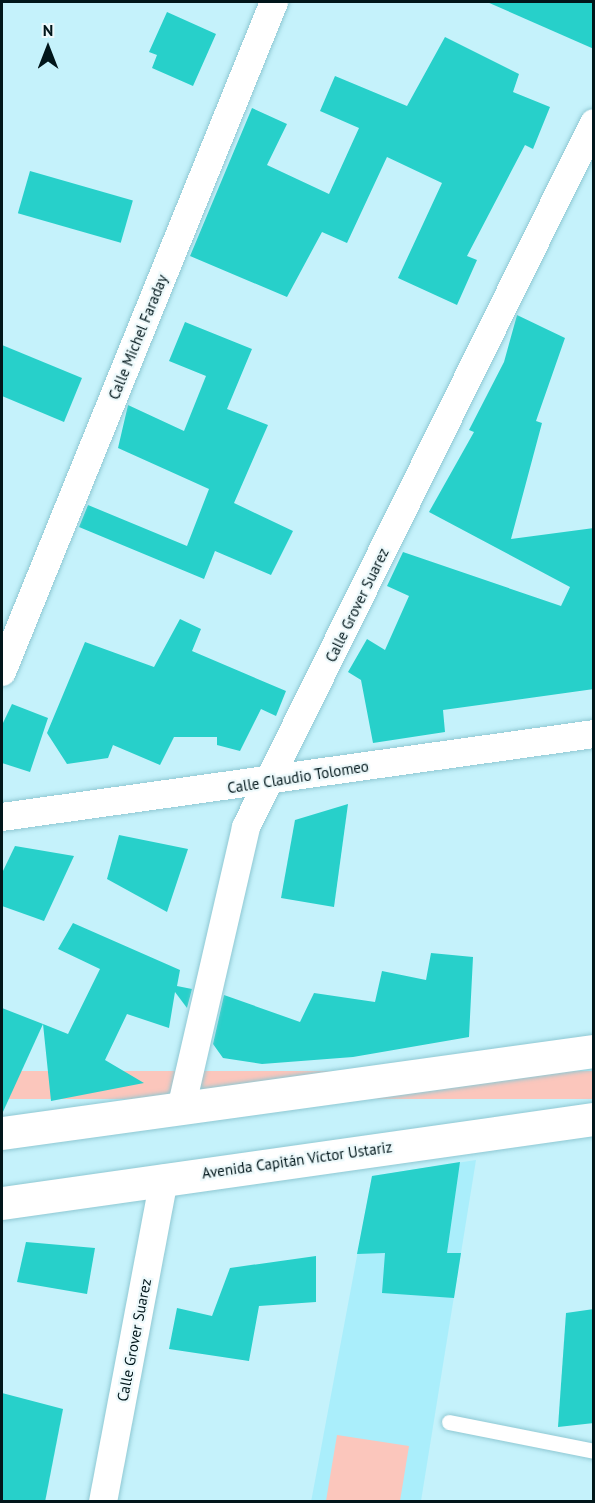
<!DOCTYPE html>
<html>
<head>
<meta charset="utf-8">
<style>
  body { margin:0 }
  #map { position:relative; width:595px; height:1503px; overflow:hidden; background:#c5f2fb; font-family:"PT Sans",sans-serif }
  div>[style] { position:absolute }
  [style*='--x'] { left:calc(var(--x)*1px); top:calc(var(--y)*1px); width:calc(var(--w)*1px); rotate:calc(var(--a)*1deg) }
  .built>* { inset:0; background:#aaeefb }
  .green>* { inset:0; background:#fbc6bc; transform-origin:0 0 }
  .building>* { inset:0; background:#27d0ca; transform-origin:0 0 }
  .roads { filter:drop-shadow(0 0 2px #8fc8d3) drop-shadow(0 0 2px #8fc8d3) }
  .lane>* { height:15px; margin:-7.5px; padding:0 7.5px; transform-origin:7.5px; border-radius:7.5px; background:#fff }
  .street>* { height:28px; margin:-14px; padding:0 14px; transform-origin:14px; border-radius:14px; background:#fff }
  .primary>* { height:33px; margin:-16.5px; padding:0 16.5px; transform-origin:16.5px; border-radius:16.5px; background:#fff }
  span { translate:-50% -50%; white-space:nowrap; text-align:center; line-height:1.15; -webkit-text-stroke:4.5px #edf9fb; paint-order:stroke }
  .street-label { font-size:15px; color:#01161a }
  .frame { position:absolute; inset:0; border:3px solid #01161a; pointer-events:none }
  .north { position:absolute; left:18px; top:18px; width:60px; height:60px; -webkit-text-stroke:4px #edf9fb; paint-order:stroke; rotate:0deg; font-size:16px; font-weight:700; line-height:24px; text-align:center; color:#01161a }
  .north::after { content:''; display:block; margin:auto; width:21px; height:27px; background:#01161a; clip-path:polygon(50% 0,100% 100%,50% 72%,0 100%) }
</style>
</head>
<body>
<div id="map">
  <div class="built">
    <div style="clip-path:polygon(476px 1160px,421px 1501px,311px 1502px,372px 1176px)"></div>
  </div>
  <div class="green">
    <div style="left:593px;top:1071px;width:28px;height:597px;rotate:90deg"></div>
    <div style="clip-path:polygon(337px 1435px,409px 1446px,400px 1501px,326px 1501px)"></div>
  </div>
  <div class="building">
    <div style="clip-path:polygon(487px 2px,594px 2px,594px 49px)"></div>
    <div style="clip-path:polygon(167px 12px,216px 34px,193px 86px,152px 68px,157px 55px,149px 52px)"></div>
    <div style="clip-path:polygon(445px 37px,519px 74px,513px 92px,550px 107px,533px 149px,525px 145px,467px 256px,477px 260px,457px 305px,398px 278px,442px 183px,387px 157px,347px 243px,322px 232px,287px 297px,190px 256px,252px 108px,287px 124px,267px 165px,329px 194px,359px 128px,320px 111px,335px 76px,407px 106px)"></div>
    <div style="left:30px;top:171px;width:107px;height:44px;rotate:16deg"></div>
    <div style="clip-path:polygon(517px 315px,565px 338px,536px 421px,542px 423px,511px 539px,594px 528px,594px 689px,443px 710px,445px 732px,373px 743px,361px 680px,348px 672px,367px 639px,385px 650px,409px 596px,387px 586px,403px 552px,561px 606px,570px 587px,429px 512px,474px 432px,469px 430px,504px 362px)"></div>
    <div style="clip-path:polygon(185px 322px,252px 349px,227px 409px,268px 425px,234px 503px,293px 531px,271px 575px,215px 551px,204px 579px,79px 527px,88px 505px,187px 546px,209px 489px,118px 448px,128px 405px,184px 431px,206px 376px,169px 361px)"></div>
    <div style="clip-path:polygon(2px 345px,82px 378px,64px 422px,2px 396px)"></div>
    <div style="clip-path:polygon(180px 619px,201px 629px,192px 651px,286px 691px,276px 716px,261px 709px,240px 751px,217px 745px,217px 737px,174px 737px,160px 765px,113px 745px,108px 758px,67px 764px,47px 733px,85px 642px,154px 667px)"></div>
    <div style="clip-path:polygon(12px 704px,48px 718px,30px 772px,2px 763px,2px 725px)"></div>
    <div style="clip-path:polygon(348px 804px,334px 907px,281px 898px,295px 820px)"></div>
    <div style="clip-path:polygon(119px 835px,188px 849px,167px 912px,107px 879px)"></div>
    <div style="clip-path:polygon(15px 846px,74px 856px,44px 921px,2px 906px,2px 873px)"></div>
    <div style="clip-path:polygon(73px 923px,180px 970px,177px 986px,192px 989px,187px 1008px,175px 992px,169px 1028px,127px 1014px,105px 1060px,144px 1083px,51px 1101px,43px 1024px,68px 1034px,100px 969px,58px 949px)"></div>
    <div style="clip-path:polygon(431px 953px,473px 957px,469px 1037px,353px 1057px,262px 1064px,223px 1058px,213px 1044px,224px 995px,300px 1022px,314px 993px,375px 1002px,382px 971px,426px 980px)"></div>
    <div style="clip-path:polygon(2px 1008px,43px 1024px,2px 1114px)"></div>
    <div style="clip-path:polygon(460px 1162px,447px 1253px,461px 1253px,454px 1298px,382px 1293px,385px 1253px,357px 1254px,372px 1176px)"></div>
    <div style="clip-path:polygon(26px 1242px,95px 1248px,87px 1294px,17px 1282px)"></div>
    <div style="clip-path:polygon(316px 1256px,316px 1302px,259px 1306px,249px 1361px,169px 1349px,177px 1308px,212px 1316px,230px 1268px)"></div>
    <div style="clip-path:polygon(594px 1309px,594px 1423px,558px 1427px,566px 1313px)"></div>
    <div style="clip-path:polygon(2px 1393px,63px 1409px,45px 1502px,2px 1502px)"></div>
  </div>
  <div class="roads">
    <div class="lane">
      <div style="--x:449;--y:1422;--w:148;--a:11.3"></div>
    </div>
    <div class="street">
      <div style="--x:2;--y:672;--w:723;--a:-67.9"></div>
      <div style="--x:2;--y:817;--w:598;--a:-7.98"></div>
      <div style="--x:181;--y:1109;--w:289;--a:-77"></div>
      <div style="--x:246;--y:827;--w:785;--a:-63.7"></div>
      <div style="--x:103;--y:1502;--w:329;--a:-79.3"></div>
    </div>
    <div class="primary">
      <div style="--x:2;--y:1133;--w:598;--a:-7.89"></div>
      <div style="--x:2;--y:1203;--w:598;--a:-8.08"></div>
    </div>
  </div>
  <div class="street-label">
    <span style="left:138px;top:337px;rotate:-68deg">Calle Michel Faraday</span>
    <span style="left:357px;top:605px;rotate:-64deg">Calle Grover Suarez</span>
    <span style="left:298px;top:777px;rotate:-9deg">Calle Claudio Tolomeo</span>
    <span style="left:297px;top:1160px;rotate:-8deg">Avenida Capitán Víctor Ustariz</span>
    <span style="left:134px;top:1340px;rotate:-79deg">Calle Grover Suarez</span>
  </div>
  <div class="frame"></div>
  <div class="north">N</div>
</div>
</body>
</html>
